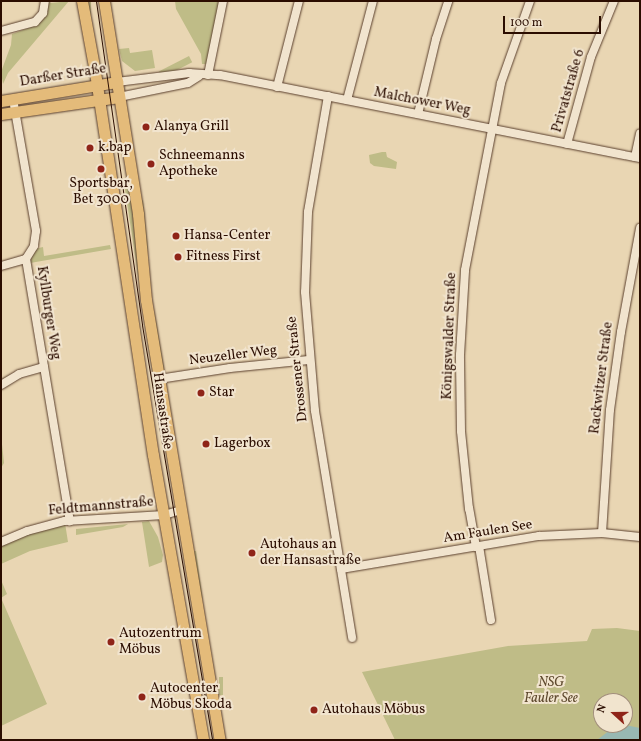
<!DOCTYPE html>
<html>
<head>
<meta charset="utf-8">
<style>
  body { margin:0 }
  #map { position:relative; width:641px; height:741px; overflow:hidden; background:#e9d6b3; font-family:Vollkorn,serif }
  div>[style] { position:absolute }
  [style*='--x'] { left:calc(var(--x)*1px); top:calc(var(--y)*1px); width:calc(var(--w)*1px); rotate:calc(var(--a)*1deg) }
  .green>* { inset:0; background:#bfbc87; transform-origin:0 0 }
  .water>* { inset:0; background:#98b8b2 }
  .roads { filter:drop-shadow(0 0 1px #5a3f2d) drop-shadow(0 0 1px #5a3f2d) }
  .minor>* { height:8px; margin:-4px; padding:0 4px; transform-origin:4px; border-radius:4px; background:#f1e4ce }
  .major>* { height:11px; margin:-5.5px; padding:0 5.5px; transform-origin:5.5px; border-radius:5.5px; background:#e4bb7a }
  .tram>* { height:1px; margin:-0.5px; padding:0 0.5px; transform-origin:0.5px; border-radius:0.5px; background:#2b0d00 }
  .dots>* { width:11px; height:11px; translate:-50% -50%; box-sizing:border-box; border:2px solid #f1e4ce; border-radius:50% }
  span { translate:-50% -50%; white-space:nowrap; text-align:center; line-height:1.15; -webkit-text-stroke:4px #f1e4ce; paint-order:stroke }
  .street-label { font-size:14px; color:#2b0d00 }
  .poi-label { font-size:14px; color:#2b0d00 }
  .left { translate:0 -50%; text-align:left }
  .park-label { font-size:14px; color:#5f4a2f; font-style:italic }
  .frame { position:absolute; inset:0; border:2px solid #2b0d00; pointer-events:none }
  .north { position:absolute; left:593px; top:693px; width:40px; height:40px; box-sizing:border-box; background:#f1e4ce; border:1px solid #a28e7c; border-radius:50%; rotate:291deg; font-size:11px; font-weight:700; line-height:16px; text-align:center; color:#2b0d00 }
  .north::after { content:''; display:block; margin:auto; width:14px; height:18px; background:#8f2418; clip-path:polygon(50% 0,100% 100%,50% 72%,0 100%) }
  .scale { position:absolute; left:503px; top:16px; width:98px; height:18px; box-sizing:border-box; border:2px solid #2b0d00; border-top:0; padding-left:5px; font-size:12px; line-height:14px; white-space:nowrap; color:#2b0d00; -webkit-text-stroke:3px #f1e4ce; paint-order:stroke }
</style>
</head>
<body>
<div id="map">
  <div class="green">
    <div style="clip-path:polygon(47px 1px,51px 3px,69px 1px,8px 73px,3px 84px,1px 72px,11px 45px,12px 34px,31px 27px)"></div>
    <div style="left:88px;top:1px;width:3px;height:68px"></div>
    <div style="clip-path:polygon(175px 1px,222px 1px,206px 64px,202px 64px,201px 54px,176px 9px)"></div>
    <div style="clip-path:polygon(129px 48px,130px 53px,152px 50px,155px 68px,135px 71px,122px 61px,119px 49px)"></div>
    <div style="left:189px;top:56px;width:7px;height:34px;rotate:63deg"></div>
    <div style="clip-path:polygon(382px 152px,386px 152px,387px 157px,397px 162px,396px 169px,374px 166px,370px 163px,369px 155px)"></div>
    <div style="clip-path:polygon(128px 182px,165px 433px,162px 433px,124px 183px)"></div>
    <div style="clip-path:polygon(143px 200px,148px 249px,145px 247px,140px 202px)"></div>
    <div style="clip-path:polygon(110px 245px,111px 249px,30px 263px,34px 249px,43px 247px,44px 256px)"></div>
    <div style="clip-path:polygon(154px 308px,165px 374px,162px 370px)"></div>
    <div style="clip-path:polygon(1px 435px,4px 463px,1px 468px)"></div>
    <div style="clip-path:polygon(149px 521px,158px 537px,163px 555px,162px 562px,149px 567px,142px 522px)"></div>
    <div style="clip-path:polygon(65px 523px,68px 542px,30px 551px,1px 564px,1px 545px,24px 535px)"></div>
    <div style="clip-path:polygon(128px 524px,123px 527px,76px 535px,76px 529px)"></div>
    <div style="left:196px;top:551px;width:48px;height:3px;rotate:82deg"></div>
    <div style="clip-path:polygon(1px 580px,7px 594px,1px 598px,5px 607px,47px 704px,1px 726px)"></div>
    <div style="clip-path:polygon(evenodd,617px 628px,640px 631px,640px 740px,395px 740px,362px 672px,508px 646px,587px 641px,592px 629px,617px 628px,601px 701px,625px 701px,625px 725px,601px 725px,601px 701px)"></div>
    <div style="left:219px;top:677px;width:4px;height:18px"></div>
  </div>
  <div class="water">
    <div style="clip-path:polygon(625px 725px,640px 728px,640px 740px,597px 740px,614px 727px)"></div>
  </div>
  <div class="roads">
    <div class="minor">
      <div style="--x:1;--y:31;--w:35;--a:-15"></div>
      <div style="--x:35;--y:22;--w:12;--a:-48"></div>
      <div style="--x:43;--y:13;--w:12;--a:-81"></div>
      <div style="--x:208;--y:75;--w:76;--a:-78.5"></div>
      <div style="--x:117;--y:82;--w:73;--a:-7.1"></div>
      <div style="--x:189;--y:73;--w:31;--a:4"></div>
      <div style="--x:220;--y:75;--w:428;--a:11.2"></div>
      <div style="--x:277;--y:87;--w:89;--a:-75.7"></div>
      <div style="--x:328;--y:96;--w:118;--a:99.8"></div>
      <div style="--x:308;--y:212;--w:80;--a:92.1"></div>
      <div style="--x:305;--y:292;--w:119;--a:85.2"></div>
      <div style="--x:315;--y:411;--w:230;--a:80.7"></div>
      <div style="--x:119;--y:97;--w:70;--a:-11.5"></div>
      <div style="--x:188;--y:83;--w:13;--a:-32"></div>
      <div style="--x:13;--y:99;--w:134;--a:80.1"></div>
      <div style="--x:36;--y:231;--w:15;--a:98"></div>
      <div style="--x:34;--y:246;--w:15;--a:122"></div>
      <div style="--x:26;--y:259;--w:266;--a:80.5"></div>
      <div style="--x:347;--y:100;--w:102;--a:-75.3"></div>
      <div style="--x:418;--y:114;--w:77;--a:-76.5"></div>
      <div style="--x:436;--y:39;--w:40;--a:-72"></div>
      <div style="--x:567;--y:144;--w:90;--a:-74.6"></div>
      <div style="--x:591;--y:57;--w:61;--a:-67.7"></div>
      <div style="--x:635;--y:157;--w:24;--a:-78"></div>
      <div style="--x:1;--y:266;--w:26;--a:-16"></div>
      <div style="--x:159;--y:379;--w:72;--a:-8.8"></div>
      <div style="--x:230;--y:368;--w:79;--a:-5.8"></div>
      <div style="--x:1;--y:385;--w:21;--a:-31"></div>
      <div style="--x:19;--y:374;--w:26;--a:-16"></div>
      <div style="--x:602;--y:533;--w:123;--a:-86.3"></div>
      <div style="--x:610;--y:410;--w:79;--a:-82"></div>
      <div style="--x:621;--y:332;--w:106;--a:-79.6"></div>
      <div style="--x:1;--y:542;--w:28;--a:-23"></div>
      <div style="--x:27;--y:531;--w:39;--a:-15"></div>
      <div style="--x:65;--y:521;--w:99;--a:-3.5"></div>
      <div style="--x:164;--y:515;--w:19;--a:-16"></div>
      <div style="--x:479;--y:546;--w:75;--a:80.8"></div>
      <div style="--x:476;--y:547;--w:39;--a:-100"></div>
      <div style="--x:469;--y:509;--w:78;--a:-95.9"></div>
      <div style="--x:461;--y:431;--w:76;--a:-90.8"></div>
      <div style="--x:460;--y:355;--w:85;--a:-86.6"></div>
      <div style="--x:465;--y:270;--w:190;--a:-79.1"></div>
      <div style="--x:501;--y:83;--w:87;--a:-70.5"></div>
      <div style="--x:341;--y:569;--w:201;--a:-9.5"></div>
      <div style="--x:539;--y:536;--w:63;--a:-2.7"></div>
      <div style="--x:602;--y:533;--w:38;--a:6"></div>
    </div>
    <div class="major">
      <div style="--x:82;--y:1;--w:72;--a:79.6"></div>
      <div style="--x:95;--y:72;--w:387;--a:81.4"></div>
      <div style="--x:153;--y:455;--w:289;--a:80"></div>
      <div style="--x:104;--y:1;--w:216;--a:80.9"></div>
      <div style="--x:138;--y:214;--w:86;--a:84.7"></div>
      <div style="--x:146;--y:300;--w:446;--a:80.5"></div>
      <div style="--x:1;--y:101;--w:118;--a:-9.3"></div>
      <div style="--x:1;--y:114;--w:119;--a:-8.2"></div>
    </div>
  </div>
  <div class="tram">
    <div style="--x:96;--y:1;--w:327;--a:81.9"></div>
    <div style="--x:142;--y:325;--w:421;--a:80.4"></div>
  </div>
  <div class="dots">
    <div style="left:146px;top:127px;background:#8f2418"></div>
    <div style="left:90px;top:148px;background:#8f2418"></div>
    <div style="left:151px;top:164px;background:#8f2418"></div>
    <div style="left:101px;top:169px;background:#8f2418"></div>
    <div style="left:176px;top:236px;background:#8f2418"></div>
    <div style="left:178px;top:257px;background:#8f2418"></div>
    <div style="left:201px;top:393px;background:#8f2418"></div>
    <div style="left:206px;top:444px;background:#8f2418"></div>
    <div style="left:252px;top:553px;background:#8f2418"></div>
    <div style="left:111px;top:642px;background:#8f2418"></div>
    <div style="left:142px;top:697px;background:#8f2418"></div>
    <div style="left:314px;top:710px;background:#8f2418"></div>
  </div>
  <div class="street-label">
    <span style="left:63px;top:76px;rotate:-9deg">Darßer Straße</span>
    <span style="left:569px;top:91px;rotate:-74deg">Privatstraße 6</span>
    <span style="left:422px;top:102px;rotate:11deg">Malchower Weg</span>
    <span style="left:48px;top:313px;rotate:81deg">Kyllburger Weg</span>
    <span style="left:450px;top:336px;rotate:-88deg">Königswalder Straße</span>
    <span style="left:233px;top:356px;rotate:-7deg">Neuzeller Weg</span>
    <span style="left:298px;top:369px;rotate:-96deg">Drossener Straße</span>
    <span style="left:602px;top:378px;rotate:-83deg">Rackwitzer Straße</span>
    <span style="left:162px;top:411px;rotate:82deg">Hansastraße</span>
    <span style="left:101px;top:507px;rotate:-5deg">Feldtmannstraße</span>
    <span style="left:488px;top:532px;rotate:-9deg">Am Faulen See</span>
  </div>
  <div class="poi-label">
    <span class="left" style="left:154px;top:127px">Alanya Grill</span>
    <span class="left" style="left:98px;top:148px">k.bap</span>
    <span class="left" style="left:159px;top:164px">Schneemanns<br>Apotheke</span>
    <span style="left:101px;top:192px">Sportsbar,<br>Bet 3000</span>
    <span class="left" style="left:184px;top:236px">Hansa-Center</span>
    <span class="left" style="left:186px;top:257px">Fitness First</span>
    <span class="left" style="left:209px;top:393px">Star</span>
    <span class="left" style="left:214px;top:444px">Lagerbox</span>
    <span class="left" style="left:260px;top:553px">Autohaus an<br>der Hansastraße</span>
    <span class="left" style="left:119px;top:642px">Autozentrum<br>Möbus</span>
    <span class="left" style="left:150px;top:697px">Autocenter<br>Möbus Skoda</span>
    <span class="left" style="left:322px;top:710px">Autohaus Möbus</span>
  </div>
  <div class="park-label">
    <span style="left:551px;top:691px">NSG<br>Fauler See</span>
  </div>
  <div class="frame"></div>
  <div class="north">N</div>
  <div class="scale">100 m</div>
</div>
</body>
</html>
